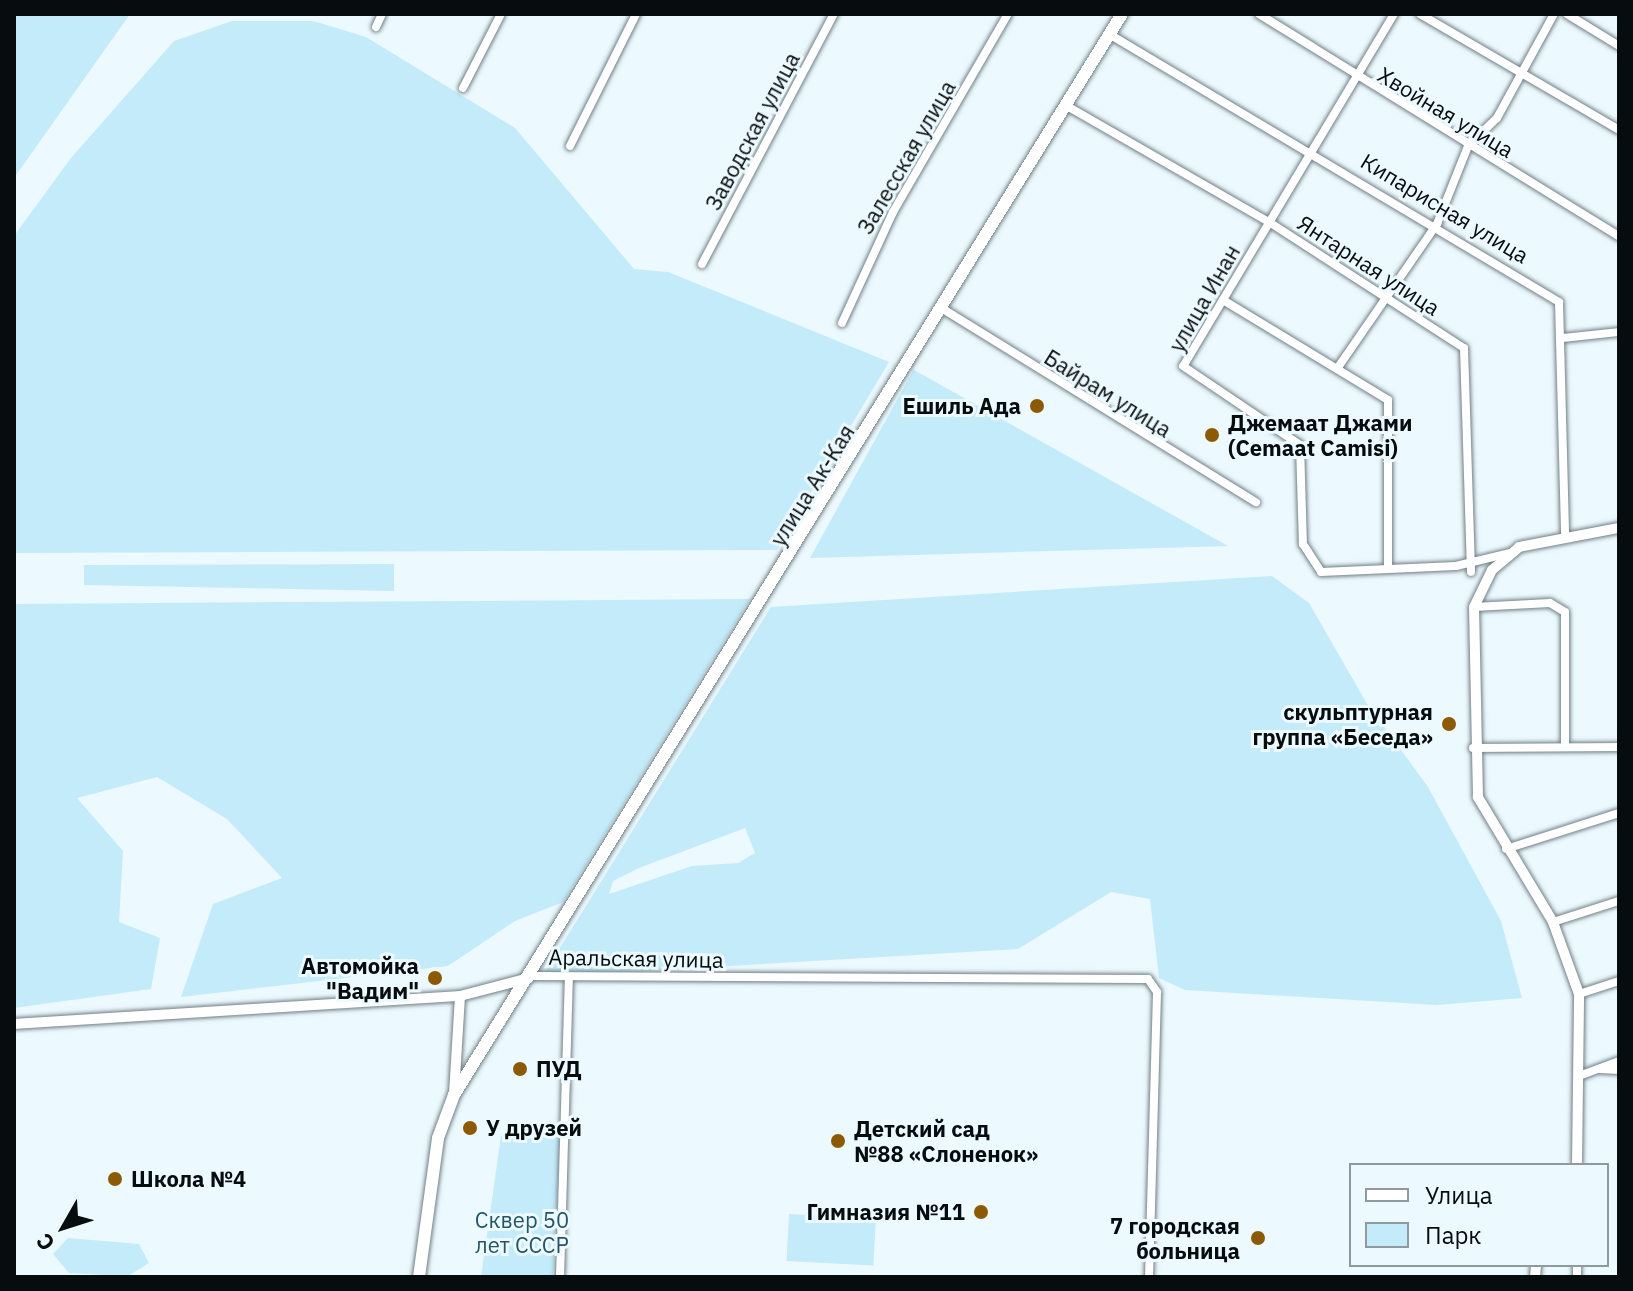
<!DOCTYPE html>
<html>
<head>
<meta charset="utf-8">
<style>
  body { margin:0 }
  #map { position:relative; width:1633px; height:1291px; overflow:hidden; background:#ecf9fe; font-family:"IBM Plex Sans",sans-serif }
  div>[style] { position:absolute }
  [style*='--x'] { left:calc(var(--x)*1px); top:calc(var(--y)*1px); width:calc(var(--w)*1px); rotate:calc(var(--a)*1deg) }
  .green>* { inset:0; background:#c3ebfa; transform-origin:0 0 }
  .roads { filter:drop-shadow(0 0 2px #718085) drop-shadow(0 0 2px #718085) }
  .minor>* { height:8px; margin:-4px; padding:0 4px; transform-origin:4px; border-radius:4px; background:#fff }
  .tertiary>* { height:10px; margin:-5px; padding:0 5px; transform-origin:5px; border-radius:5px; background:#fff }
  .secondary>* { height:12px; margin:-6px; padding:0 6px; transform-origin:6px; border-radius:6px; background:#fff }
  .dots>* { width:22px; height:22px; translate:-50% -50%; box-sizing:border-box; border:4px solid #ecf9fe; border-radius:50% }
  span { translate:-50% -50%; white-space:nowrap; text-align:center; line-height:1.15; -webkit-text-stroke:6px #ecf9fe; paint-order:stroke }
  .street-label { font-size:22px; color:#070c0e }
  .poi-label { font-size:22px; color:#070c0e; font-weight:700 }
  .right { translate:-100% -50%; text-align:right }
  .left { translate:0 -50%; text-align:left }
  .park-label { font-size:22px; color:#265666 }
  .frame { position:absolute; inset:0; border:16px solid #070c0e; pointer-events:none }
  .legend { position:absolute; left:1349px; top:1163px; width:260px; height:104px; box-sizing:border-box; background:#ecf9fe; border:2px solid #909a9e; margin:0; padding:10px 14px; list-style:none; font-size:24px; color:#070c0e }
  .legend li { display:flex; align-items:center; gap:16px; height:40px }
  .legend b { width:40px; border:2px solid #909a9e }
  .north { position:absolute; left:24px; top:1187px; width:80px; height:80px; -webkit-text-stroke:6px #ecf9fe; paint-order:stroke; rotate:231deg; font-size:22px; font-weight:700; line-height:32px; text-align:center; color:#070c0e }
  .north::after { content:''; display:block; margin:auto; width:28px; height:36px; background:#070c0e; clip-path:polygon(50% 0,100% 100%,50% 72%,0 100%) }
</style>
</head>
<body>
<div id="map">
  <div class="green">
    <div style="clip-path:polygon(14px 14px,130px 14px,14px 178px)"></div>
    <div style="clip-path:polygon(232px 21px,313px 21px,366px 37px,515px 128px,634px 269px,668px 272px,889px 362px,777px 550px,14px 553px,14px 236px,71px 158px,174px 41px)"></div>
    <div style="clip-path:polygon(914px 369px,914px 370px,1228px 546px,810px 558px)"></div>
    <div style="clip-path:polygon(394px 564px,394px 591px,84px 585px,84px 565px)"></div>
    <div style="clip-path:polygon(evenodd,1272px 576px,1309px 603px,1366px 702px,1428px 787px,1501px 921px,1522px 998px,1437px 1005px,1185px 990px,1159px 978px,1150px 899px,1111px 892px,1018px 949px,542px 977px,771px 607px,1272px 576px,745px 828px,755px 853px,738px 863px,692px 866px,609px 894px,613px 881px,639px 868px,745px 828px)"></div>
    <div style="clip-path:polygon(750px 599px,563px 902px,515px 921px,448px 966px,181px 997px,213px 904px,282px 878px,227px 819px,157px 777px,77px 798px,123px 851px,119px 922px,160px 938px,151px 989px,14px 1008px,14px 604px)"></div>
    <div style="clip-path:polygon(501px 1136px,560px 1137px,553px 1277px,481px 1277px)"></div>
    <div style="left:789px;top:1214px;width:87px;height:47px;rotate:3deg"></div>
    <div style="clip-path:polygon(68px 1238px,139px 1244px,149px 1263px,128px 1276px,69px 1273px,53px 1254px)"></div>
  </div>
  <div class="roads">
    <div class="minor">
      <div style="--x:1259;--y:14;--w:423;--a:31.7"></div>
      <div style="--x:1394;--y:14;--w:410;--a:120.9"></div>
      <div style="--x:1183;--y:366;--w:141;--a:34"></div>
      <div style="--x:1300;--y:445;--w:99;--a:88.3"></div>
      <div style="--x:1303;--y:544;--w:33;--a:57"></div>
      <div style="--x:1321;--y:572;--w:135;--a:-2.5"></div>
      <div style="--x:1456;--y:566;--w:56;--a:-13.5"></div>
      <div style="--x:1420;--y:14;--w:230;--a:30.2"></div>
      <div style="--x:1567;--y:14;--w:61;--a:31.6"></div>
      <div style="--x:376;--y:27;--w:14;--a:-65"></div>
      <div style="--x:1109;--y:34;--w:524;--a:30.78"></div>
      <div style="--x:1559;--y:302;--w:231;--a:88.5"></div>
      <div style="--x:463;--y:88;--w:83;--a:-62.8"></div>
      <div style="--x:1067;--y:106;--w:233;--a:29.9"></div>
      <div style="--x:1269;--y:222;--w:232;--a:32.9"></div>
      <div style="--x:1464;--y:348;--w:224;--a:88.2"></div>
      <div style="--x:570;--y:146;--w:148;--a:-63.4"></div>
      <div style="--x:702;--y:264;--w:283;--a:-62.2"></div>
      <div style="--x:1223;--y:300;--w:193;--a:31.2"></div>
      <div style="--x:1388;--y:400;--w:167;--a:90"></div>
      <div style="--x:943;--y:309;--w:368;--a:31.7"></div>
      <div style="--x:842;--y:323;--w:122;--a:-65.3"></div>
      <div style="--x:893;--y:212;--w:229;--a:-59.9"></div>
      <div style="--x:1562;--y:338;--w:57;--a:-6"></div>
      <div style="--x:1339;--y:366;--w:173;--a:-55.4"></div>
      <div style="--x:1437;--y:224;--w:84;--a:-68.3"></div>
      <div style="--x:1468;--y:146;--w:40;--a:-44"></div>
      <div style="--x:1497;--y:118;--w:119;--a:-61.3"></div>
      <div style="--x:1474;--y:607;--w:76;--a:-3"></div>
      <div style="--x:1550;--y:603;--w:17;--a:31"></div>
      <div style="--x:1565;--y:612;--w:134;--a:90"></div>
      <div style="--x:1473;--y:748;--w:146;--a:-0.4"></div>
      <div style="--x:1506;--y:849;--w:119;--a:-17.7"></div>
      <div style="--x:1553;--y:922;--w:69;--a:-17.7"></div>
      <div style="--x:534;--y:976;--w:614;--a:0.28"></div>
      <div style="--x:1148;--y:979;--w:16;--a:55"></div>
      <div style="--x:1157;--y:992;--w:285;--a:91.6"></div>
      <div style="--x:1579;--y:994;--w:42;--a:-18"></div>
      <div style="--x:1600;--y:1069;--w:19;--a:3"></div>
      <div style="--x:1579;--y:1076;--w:43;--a:-20.6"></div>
      <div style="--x:1577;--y:1265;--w:12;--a:90"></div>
      <div style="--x:560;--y:1277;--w:298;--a:-88.3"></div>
    </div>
    <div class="tertiary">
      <div style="--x:14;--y:1024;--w:447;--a:-3.6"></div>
      <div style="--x:460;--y:996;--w:71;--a:-14.6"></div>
      <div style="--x:454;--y:1094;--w:98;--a:-86.5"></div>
      <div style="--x:1577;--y:1165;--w:171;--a:-89.3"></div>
      <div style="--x:1579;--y:994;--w:77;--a:-109.9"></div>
      <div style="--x:1553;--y:922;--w:146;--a:-121"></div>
      <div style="--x:1478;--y:797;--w:190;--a:-91.2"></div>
      <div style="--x:1474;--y:607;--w:41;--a:-64.1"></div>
      <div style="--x:1492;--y:570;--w:35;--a:-40"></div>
      <div style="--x:1519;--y:547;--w:102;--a:-10.8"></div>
      <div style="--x:1535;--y:1277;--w:12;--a:-85"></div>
    </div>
    <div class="secondary">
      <div style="--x:419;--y:1277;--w:140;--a:-82.2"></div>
      <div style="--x:438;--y:1138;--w:46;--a:-69.6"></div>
      <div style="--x:454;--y:1095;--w:1271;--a:-58.29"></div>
    </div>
  </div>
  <div class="dots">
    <div style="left:1037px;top:406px;background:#8c5a05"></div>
    <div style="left:1212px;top:435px;background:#8c5a05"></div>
    <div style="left:1449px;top:724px;background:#8c5a05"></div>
    <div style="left:435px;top:978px;background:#8c5a05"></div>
    <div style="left:520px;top:1069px;background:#8c5a05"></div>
    <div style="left:470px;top:1128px;background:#8c5a05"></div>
    <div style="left:838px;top:1141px;background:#8c5a05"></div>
    <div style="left:115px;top:1179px;background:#8c5a05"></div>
    <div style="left:981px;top:1212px;background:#8c5a05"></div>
    <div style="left:1258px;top:1238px;background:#8c5a05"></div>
  </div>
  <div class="street-label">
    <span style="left:1446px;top:112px;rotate:31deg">Хвойная улица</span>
    <span style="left:752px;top:131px;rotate:-62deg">Заводская улица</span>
    <span style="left:906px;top:157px;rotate:-60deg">Залесская улица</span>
    <span style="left:1445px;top:208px;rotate:31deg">Кипарисная улица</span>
    <span style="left:1369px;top:265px;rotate:33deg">Янтарная улица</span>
    <span style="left:1204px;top:298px;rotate:-60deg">улица Инан</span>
    <span style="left:1108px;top:393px;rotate:32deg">Байрам улица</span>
    <span style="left:812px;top:485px;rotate:-58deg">улица Ак-Кая</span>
    <span style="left:636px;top:958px;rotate:1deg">Аральская улица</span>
  </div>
  <div class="poi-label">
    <span class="right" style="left:1021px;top:406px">Ешиль Ада</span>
    <span class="left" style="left:1228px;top:435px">Джемаат Джами<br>(Cemaat Camisi)</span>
    <span class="right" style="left:1433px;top:724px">скульптурная<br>группа «Беседа»</span>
    <span class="right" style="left:419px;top:978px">Автомойка<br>"Вадим"</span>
    <span class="left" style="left:536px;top:1069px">ПУД</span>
    <span class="left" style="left:486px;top:1128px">У друзей</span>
    <span class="left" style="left:854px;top:1141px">Детский сад<br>№88 «Слоненок»</span>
    <span class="left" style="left:131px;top:1179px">Школа №4</span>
    <span class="right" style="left:965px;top:1212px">Гимназия №11</span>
    <span class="right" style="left:1240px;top:1238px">7 городская<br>больница</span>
  </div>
  <div class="park-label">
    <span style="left:522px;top:1232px">Сквер 50<br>лет СССР</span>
  </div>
  <div class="frame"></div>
  <ul class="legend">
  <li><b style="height:10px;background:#fff"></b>Улица</li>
  <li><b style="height:22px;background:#c3ebfa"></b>Парк</li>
  </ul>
  <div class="north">С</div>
</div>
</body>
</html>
